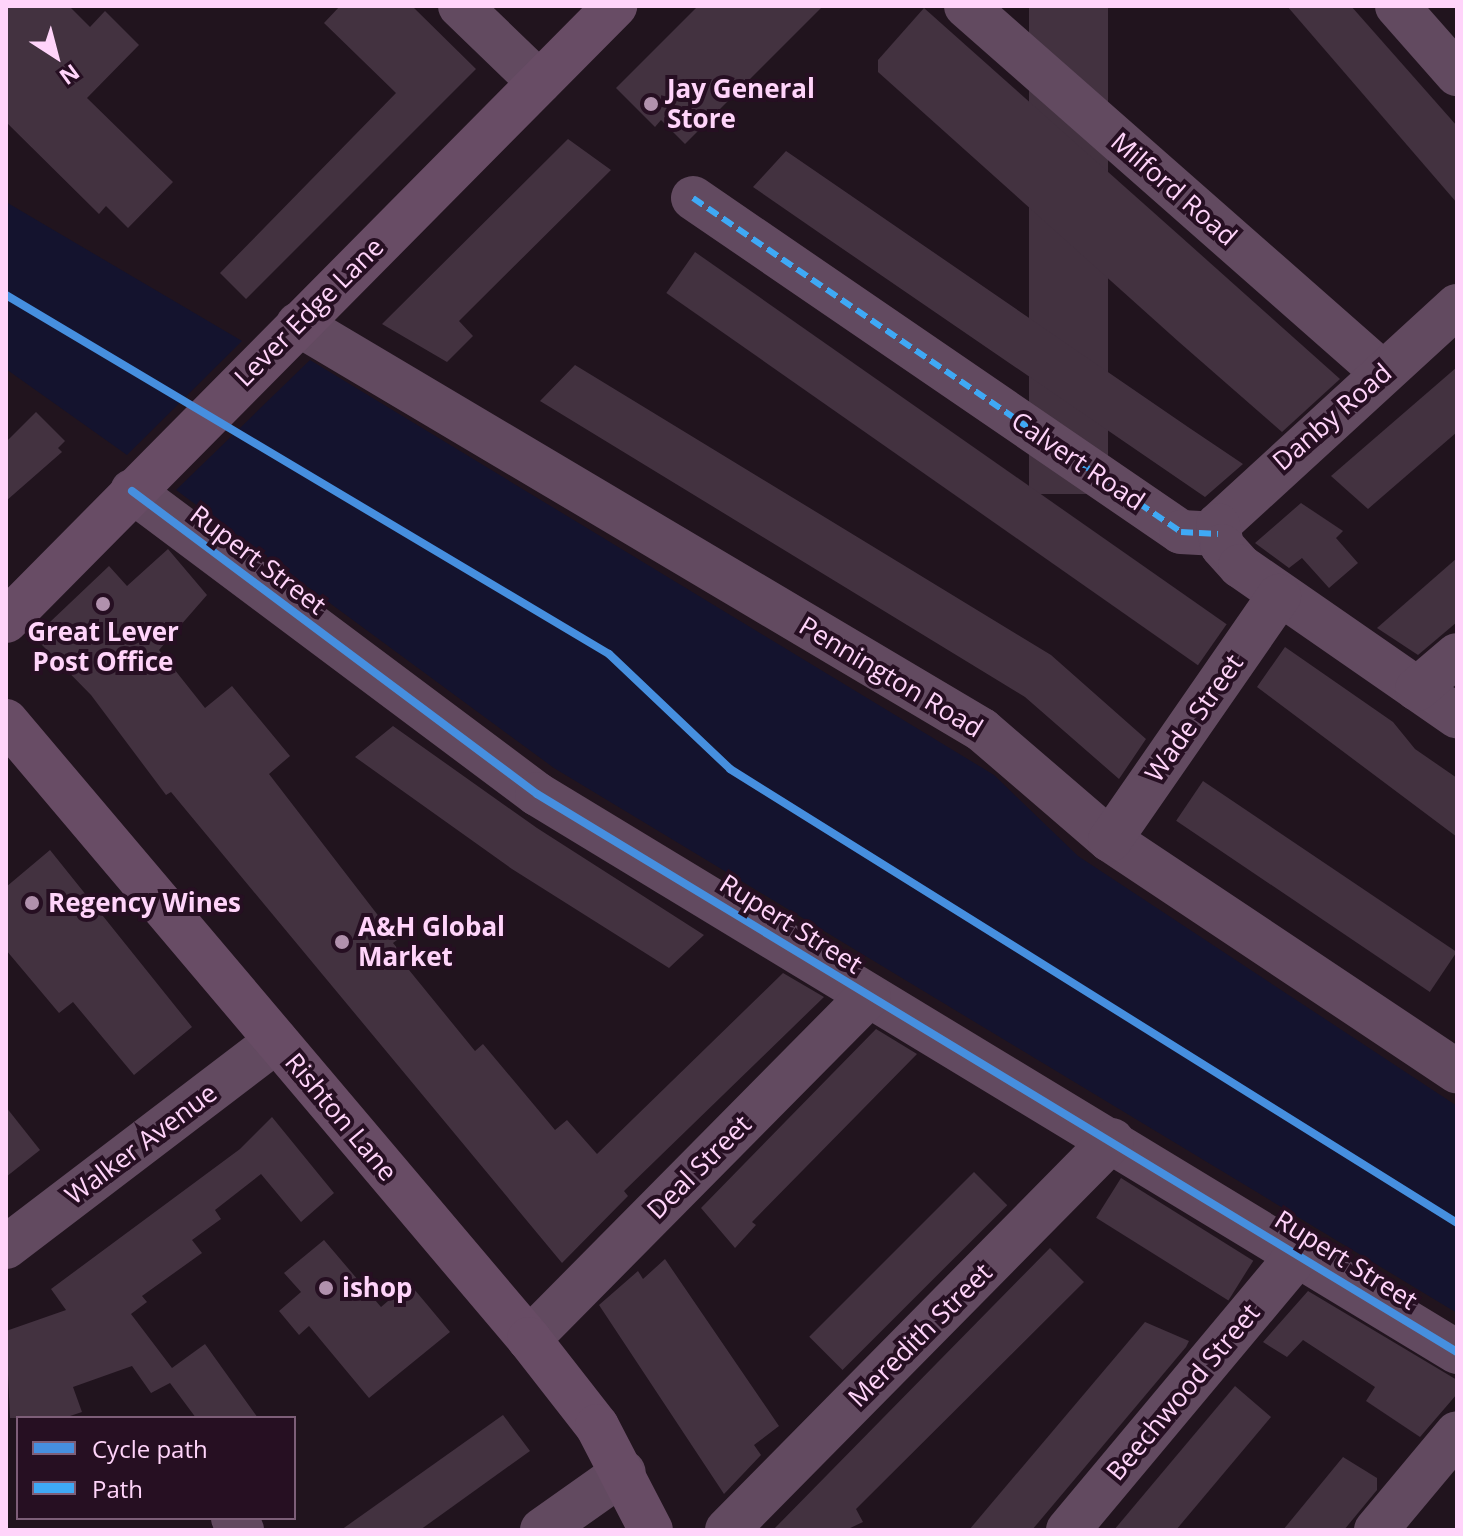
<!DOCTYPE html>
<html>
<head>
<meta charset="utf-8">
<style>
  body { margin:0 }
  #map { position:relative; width:1463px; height:1536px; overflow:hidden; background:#21141e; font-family:"Open Sans",sans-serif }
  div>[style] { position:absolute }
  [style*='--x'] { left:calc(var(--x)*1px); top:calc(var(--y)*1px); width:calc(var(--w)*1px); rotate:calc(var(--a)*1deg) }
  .green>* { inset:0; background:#14132e }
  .building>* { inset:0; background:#433240; transform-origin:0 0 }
  .street>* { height:44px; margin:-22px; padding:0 22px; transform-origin:22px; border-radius:22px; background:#624a60 }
  .secondary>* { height:44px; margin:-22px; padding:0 22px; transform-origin:22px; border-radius:22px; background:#684c65 }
  .quiet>* { height:6px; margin-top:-3px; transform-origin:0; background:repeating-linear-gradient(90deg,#3fa9f5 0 12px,transparent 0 18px) }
  .cycleway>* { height:8px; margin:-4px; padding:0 4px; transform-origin:4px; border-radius:4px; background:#468fdf }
  .dots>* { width:22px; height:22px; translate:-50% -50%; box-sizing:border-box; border:4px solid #260f22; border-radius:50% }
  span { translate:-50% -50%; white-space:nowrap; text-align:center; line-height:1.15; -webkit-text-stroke:8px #260f22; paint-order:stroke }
  .poi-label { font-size:26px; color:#ffd4fa; font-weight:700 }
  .left { translate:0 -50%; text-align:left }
  .street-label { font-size:26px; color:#ffd4fa }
  .frame { position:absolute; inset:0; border:8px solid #ffd4fa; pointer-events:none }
  .legend { position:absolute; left:16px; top:1416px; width:280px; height:104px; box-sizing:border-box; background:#260f22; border:2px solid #7d5e78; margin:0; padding:10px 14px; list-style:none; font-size:24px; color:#ffd4fa }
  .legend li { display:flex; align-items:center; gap:16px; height:40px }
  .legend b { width:40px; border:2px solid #7d5e78 }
  .north { position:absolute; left:16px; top:16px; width:80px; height:80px; -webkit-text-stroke:6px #260f22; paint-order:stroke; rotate:144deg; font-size:22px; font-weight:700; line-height:32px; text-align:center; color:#ffd4fa }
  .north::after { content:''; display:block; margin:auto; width:28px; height:36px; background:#ffd4fa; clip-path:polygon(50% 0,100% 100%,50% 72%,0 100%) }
</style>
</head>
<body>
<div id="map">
  <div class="green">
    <div style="clip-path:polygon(6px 202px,242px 341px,127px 455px,6px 369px)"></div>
    <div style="clip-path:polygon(310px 360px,994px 775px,1078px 856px,1457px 1106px,1457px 1313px,554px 768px,176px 490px)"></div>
  </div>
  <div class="building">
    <div style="clip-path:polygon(6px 6px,69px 6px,90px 27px,105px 11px,139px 45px,87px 98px,173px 182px,128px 228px,106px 206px,99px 214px,6px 122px)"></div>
    <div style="clip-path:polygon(340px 6px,412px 6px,476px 69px,246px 299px,220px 273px,396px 93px,324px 23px)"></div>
    <div style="clip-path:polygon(698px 6px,823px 6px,685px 144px,661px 120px,655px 127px,616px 88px)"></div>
    <div style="left:1029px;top:6px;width:79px;height:488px"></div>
    <div style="clip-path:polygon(1287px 6px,1351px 6px,1457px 126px,1457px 203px)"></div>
    <div style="clip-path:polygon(924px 8px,1180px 236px,1340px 379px,1282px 432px,1179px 342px,878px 72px,878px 60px)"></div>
    <div style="clip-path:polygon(568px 139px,611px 170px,459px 321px,473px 336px,447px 362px,382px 324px)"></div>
    <div style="clip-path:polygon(786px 151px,1188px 427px,1243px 464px,1205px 497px,821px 234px,753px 187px)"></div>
    <div style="left:695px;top:252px;width:649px;height:50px;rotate:35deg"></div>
    <div style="clip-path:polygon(575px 365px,1051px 655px,1146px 739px,1119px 779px,1025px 697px,540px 401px)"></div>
    <div style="clip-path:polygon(1457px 367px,1457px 432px,1368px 509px,1331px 476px)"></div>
    <div style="clip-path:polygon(36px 412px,65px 441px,58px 448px,62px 452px,6px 501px,6px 442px)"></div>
    <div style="clip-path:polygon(1301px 503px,1343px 531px,1336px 538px,1358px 563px,1329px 588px,1302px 558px,1289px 568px,1255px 543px)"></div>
    <div style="clip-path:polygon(168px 549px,207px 595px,159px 650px,205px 708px,232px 686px,290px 756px,269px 774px,397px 940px,393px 943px,413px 967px,409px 970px,475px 1051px,483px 1044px,555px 1130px,567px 1120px,597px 1154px,783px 973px,824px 997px,624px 1191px,628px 1196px,562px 1263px,171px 792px,166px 795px,91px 695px,41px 644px,56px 629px,50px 622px,109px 566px,127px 586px)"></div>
    <div style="clip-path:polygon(1457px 558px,1457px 622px,1418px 655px,1377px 628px)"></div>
    <div style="clip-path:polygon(1285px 647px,1393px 722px,1415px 749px,1457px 778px,1457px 837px,1257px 687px)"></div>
    <div style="clip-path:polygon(393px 726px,537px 828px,704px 935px,669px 968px,512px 869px,355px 757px)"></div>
    <div style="left:1203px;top:781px;width:306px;height:48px;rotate:34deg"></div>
    <div style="clip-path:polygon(50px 850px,192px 1027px,134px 1075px,73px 1002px,59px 1013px,6px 950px,6px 887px)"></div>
    <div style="clip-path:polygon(876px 1029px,917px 1054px,752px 1222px,756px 1225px,735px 1248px,701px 1208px)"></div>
    <div style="clip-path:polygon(6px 1107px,40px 1150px,6px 1177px)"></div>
    <div style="clip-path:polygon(272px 1117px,334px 1193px,301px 1222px,261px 1174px,215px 1210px,221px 1219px,192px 1240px,202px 1253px,142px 1296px,147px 1302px,131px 1314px,172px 1368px,205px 1344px,258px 1418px,196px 1418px,170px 1383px,151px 1393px,132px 1366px,73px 1387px,82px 1412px,64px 1418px,10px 1418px,6px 1331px,66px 1310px,51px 1289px,240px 1149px)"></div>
    <div style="left:974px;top:1172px;width:47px;height:233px;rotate:45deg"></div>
    <div style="left:1121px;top:1178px;width:156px;height:47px;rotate:32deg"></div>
    <div style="clip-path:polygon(324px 1240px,381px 1307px,409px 1283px,450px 1332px,369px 1398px,309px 1326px,299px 1335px,279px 1311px,301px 1292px,284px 1273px)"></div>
    <div style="clip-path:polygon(1050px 1248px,1084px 1282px,856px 1509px,863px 1522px,846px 1530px,773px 1530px)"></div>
    <div style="clip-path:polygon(665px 1259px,779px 1426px,754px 1445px,761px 1455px,724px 1494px,599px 1305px,638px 1271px,643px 1279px)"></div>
    <div style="clip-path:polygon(1308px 1291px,1457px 1380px,1457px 1394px,1420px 1437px,1366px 1401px,1375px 1387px,1303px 1340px,1287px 1357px,1263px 1342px)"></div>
    <div style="clip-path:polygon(1145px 1322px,1189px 1341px,1186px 1347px,1032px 1530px,969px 1530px)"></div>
    <div style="clip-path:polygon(1235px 1386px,1271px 1417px,1176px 1530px,1114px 1530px)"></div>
    <div style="clip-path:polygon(503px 1415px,530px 1451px,420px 1530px,341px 1530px)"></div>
    <div style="clip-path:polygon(1343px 1457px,1377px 1478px,1377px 1490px,1344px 1530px,1283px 1530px)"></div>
  </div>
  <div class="street">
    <div style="--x:460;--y:6;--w:110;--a:43.9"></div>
    <div style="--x:966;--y:6;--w:554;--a:41.34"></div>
    <div style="--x:1397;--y:6;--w:91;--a:48.6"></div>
    <div style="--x:693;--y:198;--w:591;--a:34.39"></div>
    <div style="--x:1181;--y:532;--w:37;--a:3"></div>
    <div style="--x:1457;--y:306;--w:324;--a:137.5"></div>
    <div style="--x:1218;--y:525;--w:21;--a:79"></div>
    <div style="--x:1222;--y:546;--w:27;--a:48"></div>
    <div style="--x:1240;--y:566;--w:264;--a:34.7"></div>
    <div style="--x:298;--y:324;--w:795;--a:30.69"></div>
    <div style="--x:982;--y:730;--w:169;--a:40.7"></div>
    <div style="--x:1110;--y:840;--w:417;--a:33.7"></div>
    <div style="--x:132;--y:491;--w:506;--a:36.8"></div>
    <div style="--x:537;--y:794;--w:1076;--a:31.24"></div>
    <div style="--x:1417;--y:689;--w:52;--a:-40.4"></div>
    <div style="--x:1110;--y:840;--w:297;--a:-55.3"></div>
    <div style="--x:6;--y:1247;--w:340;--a:-37.3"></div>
    <div style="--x:529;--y:1339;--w:483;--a:-45.3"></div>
    <div style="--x:233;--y:1518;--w:15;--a:53"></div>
    <div style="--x:542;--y:1530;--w:100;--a:-35.3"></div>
    <div style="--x:727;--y:1530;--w:548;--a:-45.37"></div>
    <div style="--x:1068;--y:1530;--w:360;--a:-50.1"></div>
    <div style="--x:1376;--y:1530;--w:126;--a:-50.1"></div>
  </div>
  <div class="secondary">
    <div style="--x:6;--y:621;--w:866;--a:-45.28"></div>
    <div style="--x:6;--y:721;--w:810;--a:49.76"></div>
    <div style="--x:529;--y:1339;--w:110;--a:52"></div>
    <div style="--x:597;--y:1426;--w:117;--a:62.6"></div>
  </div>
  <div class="quiet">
    <div style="--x:693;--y:198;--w:591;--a:34.39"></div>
    <div style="--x:1181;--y:532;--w:37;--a:3"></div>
  </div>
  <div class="cycleway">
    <div style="--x:6;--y:295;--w:702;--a:30.77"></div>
    <div style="--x:609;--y:654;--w:167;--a:43.5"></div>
    <div style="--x:730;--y:769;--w:857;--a:31.98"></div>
    <div style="--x:132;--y:491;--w:506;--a:36.8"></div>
    <div style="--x:537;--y:794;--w:1076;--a:31.24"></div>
  </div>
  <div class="dots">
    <div style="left:651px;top:104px;background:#b191ad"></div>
    <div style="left:103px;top:604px;background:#b191ad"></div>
    <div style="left:32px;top:903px;background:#b191ad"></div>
    <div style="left:342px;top:942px;background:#b191ad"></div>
    <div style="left:326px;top:1288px;background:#b191ad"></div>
  </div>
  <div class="poi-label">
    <span class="left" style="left:667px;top:104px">Jay General<br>Store</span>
    <span style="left:103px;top:647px">Great Lever<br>Post Office</span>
    <span class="left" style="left:48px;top:903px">Regency Wines</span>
    <span class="left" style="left:358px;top:942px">A&amp;H Global<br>Market</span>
    <span class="left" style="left:342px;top:1288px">ishop</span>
  </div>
  <div class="street-label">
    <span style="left:1174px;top:189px;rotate:41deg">Milford Road</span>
    <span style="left:309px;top:312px;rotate:-45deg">Lever Edge Lane</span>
    <span style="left:1332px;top:417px;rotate:-41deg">Danby Road</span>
    <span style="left:1078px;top:461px;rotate:34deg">Calvert Road</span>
    <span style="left:258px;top:560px;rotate:37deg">Rupert Street</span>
    <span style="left:891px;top:677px;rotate:31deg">Pennington Road</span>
    <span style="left:1194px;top:718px;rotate:-55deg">Wade Street</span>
    <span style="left:791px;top:924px;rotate:32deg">Rupert Street</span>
    <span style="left:341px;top:1117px;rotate:50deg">Rishton Lane</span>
    <span style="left:141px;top:1144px;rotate:-37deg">Walker Avenue</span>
    <span style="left:699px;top:1167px;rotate:-45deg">Deal Street</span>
    <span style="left:1346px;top:1260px;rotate:32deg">Rupert Street</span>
    <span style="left:920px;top:1335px;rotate:-45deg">Meredith Street</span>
    <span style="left:1183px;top:1392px;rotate:-50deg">Beechwood Street</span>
  </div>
  <div class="frame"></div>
  <ul class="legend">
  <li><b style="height:10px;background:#468fdf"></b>Cycle path</li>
  <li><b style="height:10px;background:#3fa9f5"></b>Path</li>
  </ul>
  <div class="north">N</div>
</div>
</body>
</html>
